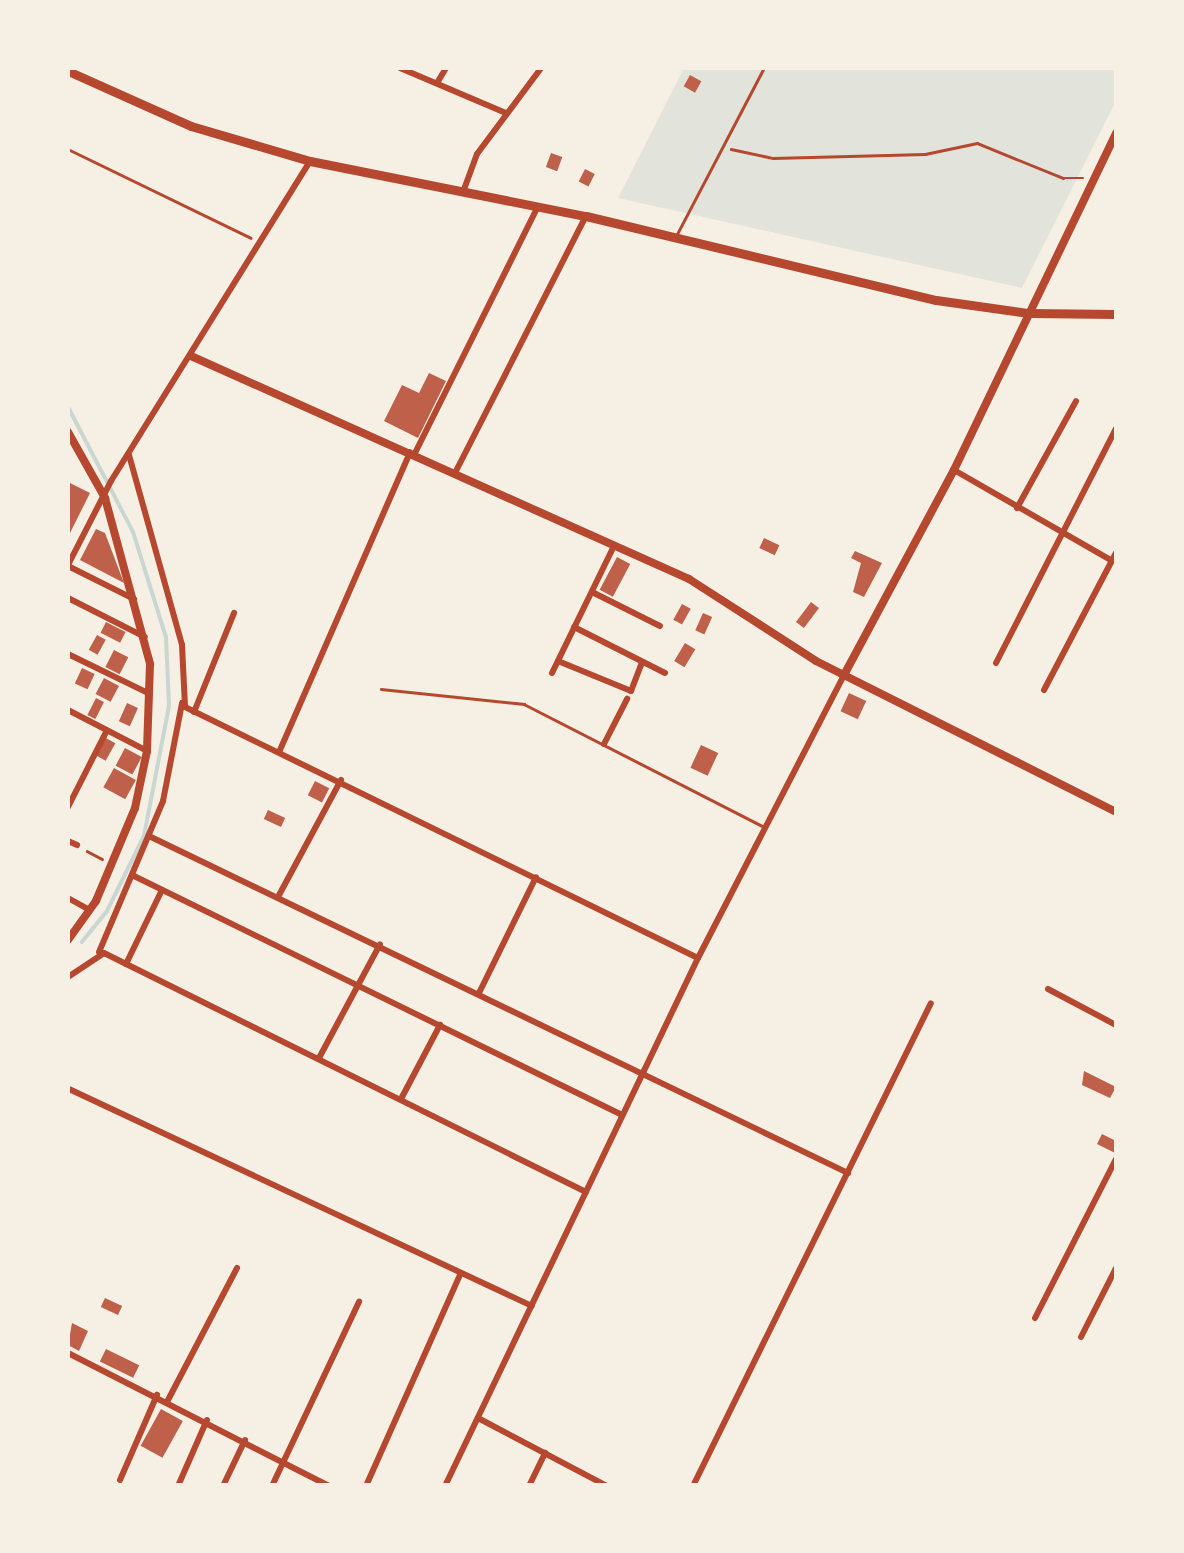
<!DOCTYPE html>
<html>
<head>
<meta charset="utf-8">
<style>
  body { margin:0 }
  #map { position:relative; width:1184px; height:1553px; overflow:hidden; background:#f6efe4; font-family:"Alegreya Sans",sans-serif }
  div>[style] { position:absolute }
  [style*='--x'] { left:calc(var(--x)*1px); top:calc(var(--y)*1px); width:calc(var(--w)*1px); rotate:calc(var(--a)*1deg) }
  .green>* { inset:0; background:#e2e4dc }
  .stream>* { height:4px; margin:-2px; padding:0 2px; transform-origin:2px; border-radius:2px; background:#c9d6d2 }
  .building>* { inset:0; background:#bf614a; transform-origin:0 0 }
  .path>* { height:2.5px; margin:-1.25px; padding:0 1.25px; transform-origin:1.25px; border-radius:1.25px; background:#b5482f }
  .service>* { height:2.5px; margin:-1.25px; padding:0 1.25px; transform-origin:1.25px; border-radius:1.25px; background:#b5482f }
  .minor>* { height:6px; margin:-3px; padding:0 3px; transform-origin:3px; border-radius:3px; background:#b5482f }
  .tertiary>* { height:8px; margin:-4px; padding:0 4px; transform-origin:4px; border-radius:4px; background:#b5482f }
  .secondary>* { height:9px; margin:-4.5px; padding:0 4.5px; transform-origin:4.5px; border-radius:4.5px; background:#b5482f }
  span { translate:-50% -50%; white-space:nowrap; text-align:center; line-height:1.15; -webkit-text-stroke:8px #f6efe4; paint-order:stroke }
  .frame { position:absolute; inset:0; border:70px solid #f6efe4; pointer-events:none }
</style>
</head>
<body>
<div id="map">
  <div class="green">
    <div style="clip-path:polygon(684px 68px,1116px 68px,1116px 101px,1022px 288px,618px 198px)"></div>
  </div>
  <div class="stream">
    <div style="--x:68;--y:407;--w:141;--a:62.5"></div>
    <div style="--x:133;--y:532;--w:110;--a:72.6"></div>
    <div style="--x:166;--y:637;--w:69;--a:87.5"></div>
    <div style="--x:169;--y:706;--w:132;--a:100.9"></div>
    <div style="--x:144;--y:836;--w:84;--a:116.3"></div>
    <div style="--x:107;--y:911;--w:40;--a:129"></div>
  </div>
  <div class="building">
    <div style="left:690px;top:75px;width:13px;height:13px;rotate:29deg"></div>
    <div style="left:551px;top:153px;width:12px;height:15px;rotate:20deg"></div>
    <div style="left:585px;top:169px;width:11px;height:14px;rotate:27deg"></div>
    <div style="clip-path:polygon(429px 373px,446px 381px,418px 438px,384px 421px,402px 385px,419px 393px)"></div>
    <div style="clip-path:polygon(70px 483px,90px 493px,68px 537px,68px 488px)"></div>
    <div style="clip-path:polygon(96px 529px,105px 533px,124px 583px,80px 560px)"></div>
    <div style="left:764px;top:538px;width:17px;height:11px;rotate:25deg"></div>
    <div style="clip-path:polygon(855px 551px,882px 563px,864px 597px,853px 592px,861px 563px,851px 558px)"></div>
    <div style="left:617px;top:557px;width:15px;height:37px;rotate:28deg"></div>
    <div style="left:811px;top:602px;width:10px;height:25px;rotate:37deg"></div>
    <div style="left:682px;top:604px;width:10px;height:18px;rotate:29deg"></div>
    <div style="left:703px;top:613px;width:10px;height:19px;rotate:24deg"></div>
    <div style="left:106px;top:622px;width:22px;height:12px;rotate:27deg"></div>
    <div style="left:97px;top:635px;width:10px;height:17px;rotate:29deg"></div>
    <div style="left:685px;top:643px;width:12px;height:21px;rotate:31deg"></div>
    <div style="left:114px;top:650px;width:16px;height:19px;rotate:27deg"></div>
    <div style="left:82px;top:668px;width:14px;height:17px;rotate:25deg"></div>
    <div style="left:104px;top:678px;width:17px;height:18px;rotate:28deg"></div>
    <div style="left:849px;top:693px;width:19px;height:20px;rotate:25deg"></div>
    <div style="left:96px;top:698px;width:9px;height:19px;rotate:27deg"></div>
    <div style="left:127px;top:703px;width:12px;height:20px;rotate:24deg"></div>
    <div style="left:104px;top:737px;width:13px;height:20px;rotate:29deg"></div>
    <div style="left:701px;top:745px;width:19px;height:25px;rotate:25deg"></div>
    <div style="left:125px;top:748px;width:19px;height:20px;rotate:28deg"></div>
    <div style="left:114px;top:768px;width:25px;height:22px;rotate:29deg"></div>
    <div style="left:315px;top:781px;width:16px;height:16px;rotate:27deg"></div>
    <div style="left:268px;top:810px;width:19px;height:10px;rotate:25deg"></div>
    <div style="clip-path:polygon(1084px 1071px,1116px 1087px,1110px 1098px,1082px 1085px)"></div>
    <div style="clip-path:polygon(1102px 1134px,1116px 1141px,1115px 1153px,1097px 1144px)"></div>
    <div style="left:105px;top:1298px;width:19px;height:10px;rotate:25deg"></div>
    <div style="clip-path:polygon(72px 1323px,88px 1331px,79px 1351px,68px 1345px)"></div>
    <div style="left:106px;top:1349px;width:37px;height:14px;rotate:26deg"></div>
    <div style="left:161px;top:1409px;width:25px;height:42px;rotate:29deg"></div>
  </div>
  <div class="path">
    <div style="--x:68;--y:149;--w:203;--a:25.9"></div>
    <div style="--x:731;--y:149;--w:43;--a:12.1"></div>
    <div style="--x:773;--y:158;--w:152;--a:-1.5"></div>
    <div style="--x:925;--y:154;--w:53;--a:-11.9"></div>
    <div style="--x:977;--y:143;--w:93;--a:22.1"></div>
    <div style="--x:1063;--y:178;--w:20;--a:0"></div>
    <div style="--x:87;--y:851;--w:17;--a:28"></div>
  </div>
  <div class="service">
    <div style="--x:676;--y:236;--w:190;--a:-62.4"></div>
    <div style="--x:381;--y:689;--w:144;--a:6"></div>
    <div style="--x:524;--y:704;--w:270;--a:27.1"></div>
  </div>
  <div class="minor">
    <div style="--x:400;--y:68;--w:115;--a:23"></div>
    <div style="--x:437;--y:83;--w:17;--a:-59"></div>
    <div style="--x:463;--y:192;--w:40;--a:-69.8"></div>
    <div style="--x:477;--y:154;--w:107;--a:-53.3"></div>
    <div style="--x:415;--y:453;--w:276;--a:-63.5"></div>
    <div style="--x:129;--y:455;--w:197;--a:74.4"></div>
    <div style="--x:182;--y:645;--w:62;--a:87.2"></div>
    <div style="--x:185;--y:707;--w:571;--a:26.07"></div>
    <div style="--x:954;--y:470;--w:182;--a:29.9"></div>
    <div style="--x:456;--y:471;--w:286;--a:-63"></div>
    <div style="--x:1017;--y:508;--w:122;--a:-61.1"></div>
    <div style="--x:68;--y:565;--w:94;--a:-62.9"></div>
    <div style="--x:111;--y:481;--w:377;--a:-58.1"></div>
    <div style="--x:68;--y:566;--w:74;--a:26.6"></div>
    <div style="--x:592;--y:592;--w:76;--a:26.6"></div>
    <div style="--x:68;--y:598;--w:86;--a:26.9"></div>
    <div style="--x:574;--y:627;--w:102;--a:26.8"></div>
    <div style="--x:68;--y:654;--w:91;--a:26"></div>
    <div style="--x:558;--y:661;--w:79;--a:22.3"></div>
    <div style="--x:631;--y:691;--w:31;--a:-69"></div>
    <div style="--x:996;--y:663;--w:263;--a:-62.9"></div>
    <div style="--x:552;--y:673;--w:141;--a:-64"></div>
    <div style="--x:1044;--y:690;--w:155;--a:-62.3"></div>
    <div style="--x:68;--y:710;--w:89;--a:27.4"></div>
    <div style="--x:194;--y:712;--w:107;--a:-68"></div>
    <div style="--x:604;--y:744;--w:51;--a:-62.9"></div>
    <div style="--x:280;--y:750;--w:325;--a:-66.4"></div>
    <div style="--x:68;--y:807;--w:86;--a:-63.1"></div>
    <div style="--x:151;--y:837;--w:774;--a:25.74"></div>
    <div style="--x:68;--y:841;--w:10;--a:24"></div>
    <div style="--x:134;--y:876;--w:543;--a:26.09"></div>
    <div style="--x:278;--y:897;--w:133;--a:-61.7"></div>
    <div style="--x:68;--y:898;--w:25;--a:29"></div>
    <div style="--x:99;--y:952;--w:164;--a:-67"></div>
    <div style="--x:163;--y:801;--w:100;--a:-79"></div>
    <div style="--x:126;--y:964;--w:82;--a:-64.1"></div>
    <div style="--x:68;--y:977;--w:43;--a:-33.7"></div>
    <div style="--x:104;--y:953;--w:538;--a:26.37"></div>
    <div style="--x:1048;--y:989;--w:77;--a:27.9"></div>
    <div style="--x:479;--y:993;--w:129;--a:-63.8"></div>
    <div style="--x:319;--y:1058;--w:129;--a:-61.8"></div>
    <div style="--x:69;--y:1089;--w:511;--a:25.11"></div>
    <div style="--x:401;--y:1099;--w:84;--a:-62.2"></div>
    <div style="--x:1035;--y:1318;--w:178;--a:-63"></div>
    <div style="--x:1081;--y:1337;--w:77;--a:-63.1"></div>
    <div style="--x:68;--y:1353;--w:293;--a:27"></div>
    <div style="--x:168;--y:1400;--w:149;--a:-62.4"></div>
    <div style="--x:478;--y:1418;--w:146;--a:27.8"></div>
    <div style="--x:120;--y:1480;--w:93;--a:-66.5"></div>
    <div style="--x:178;--y:1486;--w:72;--a:-66.3"></div>
    <div style="--x:223;--y:1486;--w:51;--a:-64.4"></div>
    <div style="--x:272;--y:1486;--w:204;--a:-64.7"></div>
    <div style="--x:366;--y:1486;--w:233;--a:-66"></div>
    <div style="--x:445;--y:1486;--w:585;--a:-64.4"></div>
    <div style="--x:698;--y:958;--w:318;--a:-62.7"></div>
    <div style="--x:529;--y:1486;--w:37;--a:-64"></div>
    <div style="--x:693;--y:1486;--w:538;--a:-63.77"></div>
  </div>
  <div class="tertiary">
    <div style="--x:191;--y:356;--w:546;--a:24.12"></div>
    <div style="--x:689;--y:579;--w:151;--a:32.8"></div>
    <div style="--x:816;--y:661;--w:336;--a:26.7"></div>
    <div style="--x:68;--y:432;--w:76;--a:60.7"></div>
    <div style="--x:105;--y:498;--w:172;--a:74.8"></div>
    <div style="--x:150;--y:664;--w:87;--a:92"></div>
    <div style="--x:147;--y:751;--w:58;--a:101.9"></div>
    <div style="--x:135;--y:808;--w:101;--a:112.8"></div>
    <div style="--x:96;--y:901;--w:48;--a:125.7"></div>
    <div style="--x:844;--y:675;--w:233;--a:-61.8"></div>
    <div style="--x:954;--y:470;--w:374;--a:-64.3"></div>
  </div>
  <div class="secondary">
    <div style="--x:68;--y:71;--w:135;--a:24.1"></div>
    <div style="--x:191;--y:126;--w:124;--a:16.4"></div>
    <div style="--x:310;--y:161;--w:281;--a:11.3"></div>
    <div style="--x:586;--y:216;--w:360;--a:13.5"></div>
    <div style="--x:936;--y:300;--w:94;--a:8"></div>
    <div style="--x:1029;--y:313;--w:87;--a:0.7"></div>
  </div>
  <div class="frame"></div>
</div>
</body>
</html>
